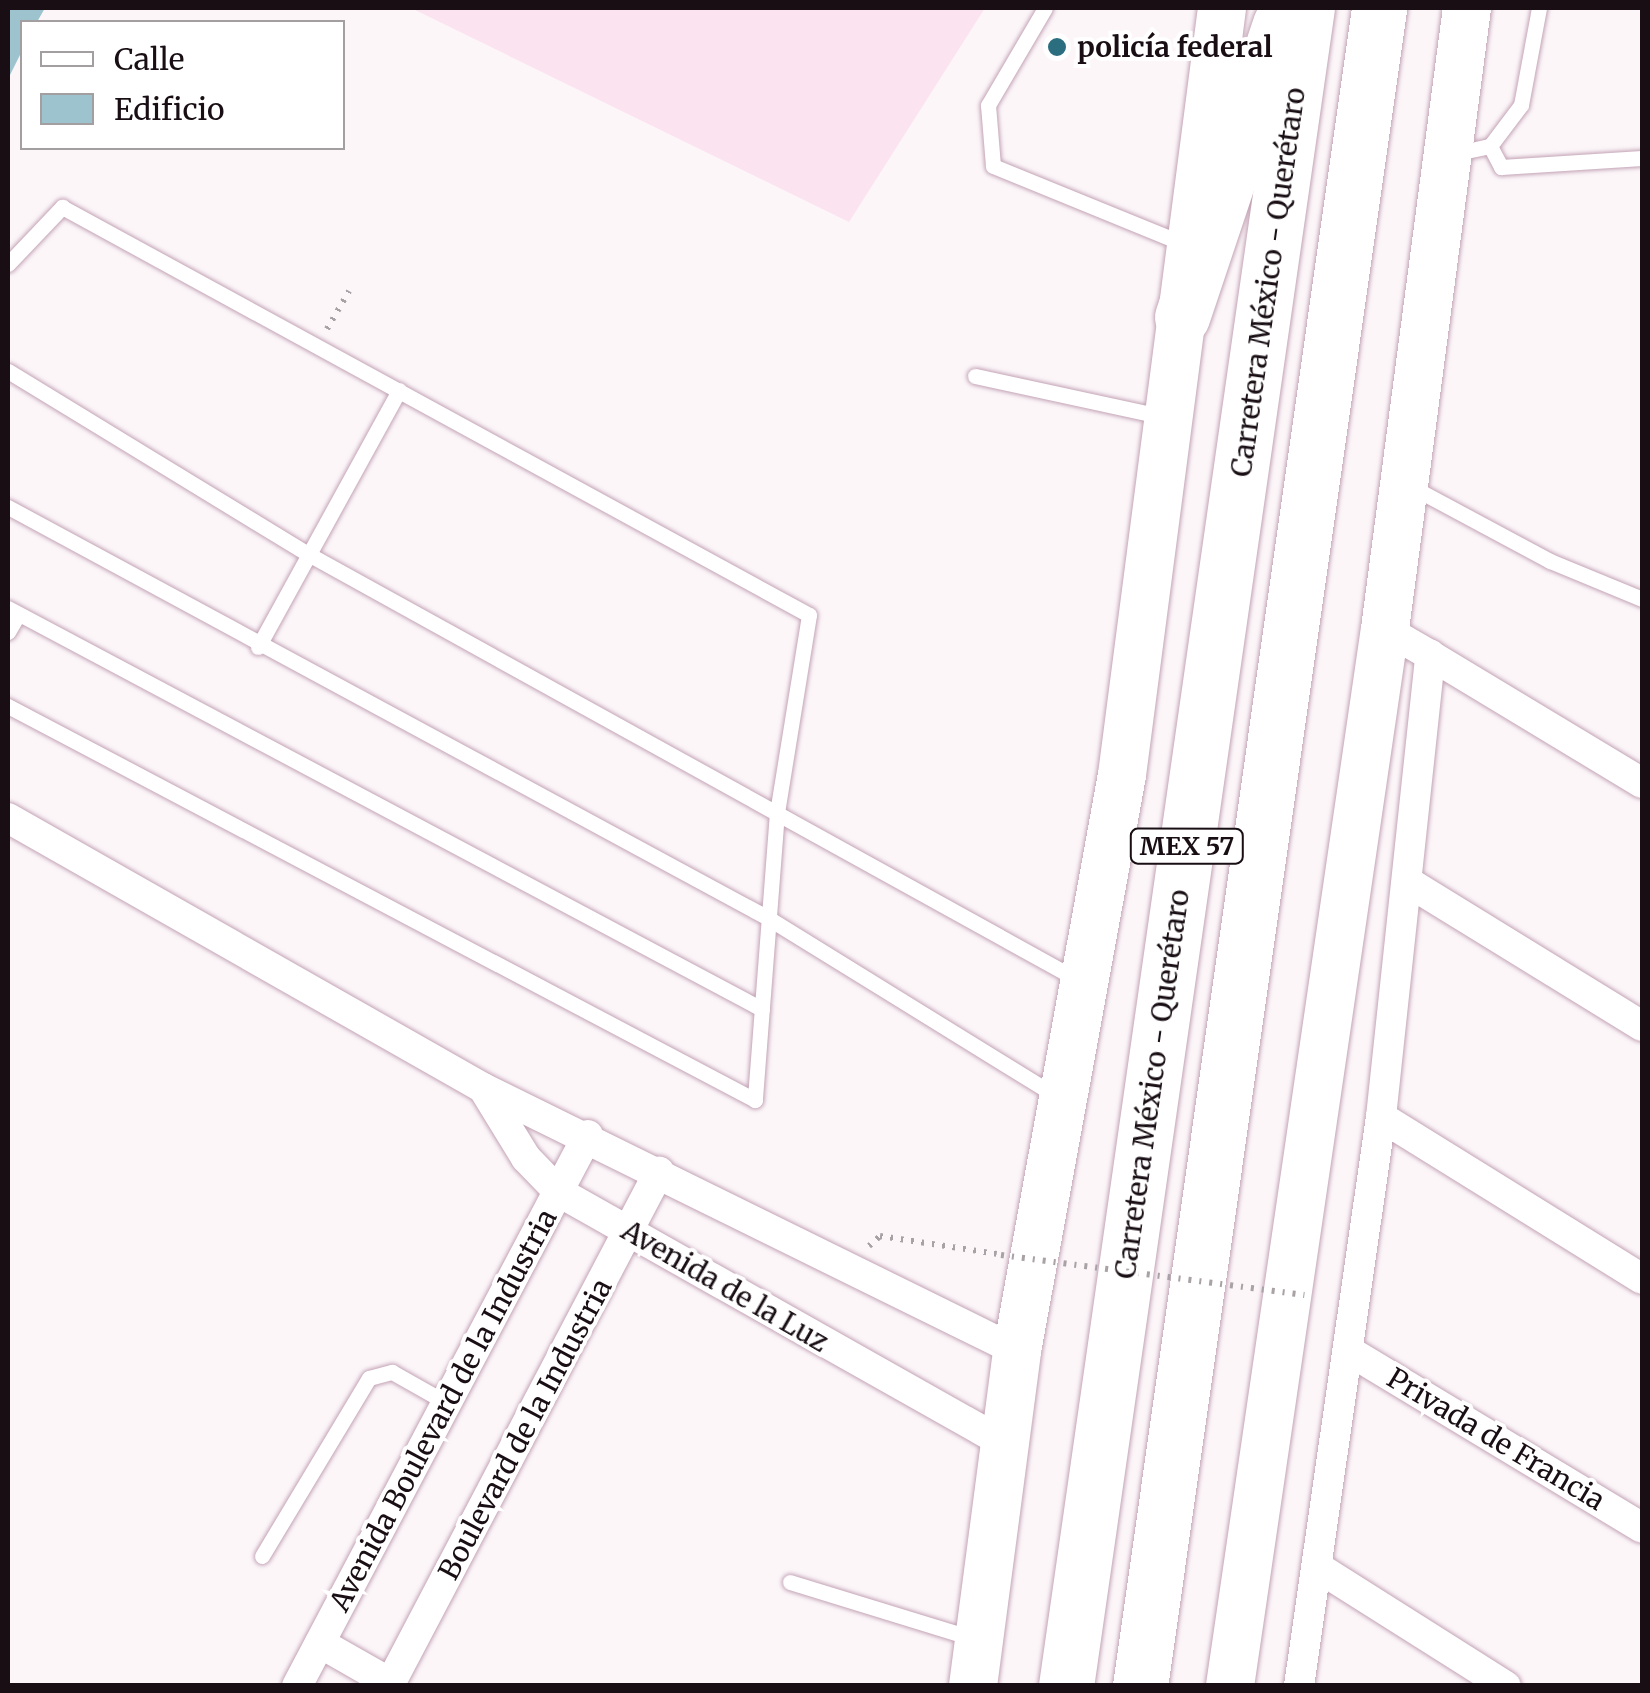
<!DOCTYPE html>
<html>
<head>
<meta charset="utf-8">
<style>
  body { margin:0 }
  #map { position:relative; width:1650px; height:1693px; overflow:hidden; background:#fcf6f9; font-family:Merriweather,serif }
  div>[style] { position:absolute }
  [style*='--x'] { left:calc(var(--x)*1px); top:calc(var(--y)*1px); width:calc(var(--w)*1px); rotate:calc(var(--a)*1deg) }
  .built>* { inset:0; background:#fbe3f0 }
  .building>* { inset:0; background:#9dc3ce }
  .path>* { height:6px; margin-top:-3px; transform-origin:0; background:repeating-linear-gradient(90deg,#a8a1a5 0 2.5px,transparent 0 10.5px) }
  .roads { filter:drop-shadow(0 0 2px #c3a3b5) drop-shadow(0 0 2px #c3a3b5) }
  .lane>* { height:15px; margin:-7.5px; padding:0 7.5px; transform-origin:7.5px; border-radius:7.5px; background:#fff }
  .street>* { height:30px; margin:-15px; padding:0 15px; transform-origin:15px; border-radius:15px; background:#fff }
  .primary>* { height:48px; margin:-24px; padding:0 24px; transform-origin:24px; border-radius:24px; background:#fff }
  .highway>* { height:55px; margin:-27.5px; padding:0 27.5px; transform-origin:27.5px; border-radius:27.5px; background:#fff }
  .path-bridge>* { height:6px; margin-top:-3px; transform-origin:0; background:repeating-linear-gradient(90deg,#a8a1a5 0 2.5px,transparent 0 10.5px) }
  .dots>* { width:28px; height:28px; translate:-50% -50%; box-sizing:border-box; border:5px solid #fff; border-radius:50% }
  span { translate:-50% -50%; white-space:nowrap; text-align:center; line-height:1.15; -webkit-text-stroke:8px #fff; paint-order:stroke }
  .shield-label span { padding:2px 8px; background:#fff; border:2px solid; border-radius:8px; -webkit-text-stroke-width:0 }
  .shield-label { font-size:25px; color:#180e14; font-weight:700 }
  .poi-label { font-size:28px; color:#180e14; font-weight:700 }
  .left { translate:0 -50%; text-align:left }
  .street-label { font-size:28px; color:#180e14 }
  .frame { position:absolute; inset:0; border:10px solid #180e14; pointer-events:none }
  .legend { position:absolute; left:20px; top:20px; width:325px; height:130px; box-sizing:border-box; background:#fff; border:2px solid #a39fa1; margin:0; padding:12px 18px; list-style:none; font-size:30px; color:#180e14 }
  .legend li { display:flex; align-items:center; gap:20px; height:50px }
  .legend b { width:50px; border:2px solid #a39fa1 }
</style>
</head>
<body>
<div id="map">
  <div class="built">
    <div style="clip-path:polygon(411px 8px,985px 8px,849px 222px)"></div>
  </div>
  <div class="building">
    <div style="clip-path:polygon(8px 8px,45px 8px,37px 22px,22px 22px,22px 51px,8px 79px)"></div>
  </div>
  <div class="path">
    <div style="--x:327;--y:329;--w:44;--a:-59.9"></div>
    <div style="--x:869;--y:1246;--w:15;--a:-42"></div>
    <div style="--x:880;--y:1236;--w:118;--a:8.7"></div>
  </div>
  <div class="roads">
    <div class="lane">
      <div style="--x:1045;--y:8;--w:113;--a:120.4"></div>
      <div style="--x:988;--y:105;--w:61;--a:85.3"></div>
      <div style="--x:993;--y:166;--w:209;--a:22.2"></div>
      <div style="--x:1490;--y:146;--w:24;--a:62"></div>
      <div style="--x:1501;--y:167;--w:141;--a:-3.7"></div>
      <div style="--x:1457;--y:153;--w:34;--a:-12"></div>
      <div style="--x:1490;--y:146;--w:51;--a:-52.9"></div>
      <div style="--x:1521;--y:105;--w:99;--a:-79.5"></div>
      <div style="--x:8;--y:264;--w:79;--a:-46.5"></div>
      <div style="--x:62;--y:207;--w:851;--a:28.64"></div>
      <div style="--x:809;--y:615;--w:200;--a:99.2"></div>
      <div style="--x:777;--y:812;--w:289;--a:94.4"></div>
      <div style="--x:755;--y:1100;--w:845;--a:-152.19"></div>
      <div style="--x:8;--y:371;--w:354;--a:31.4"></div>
      <div style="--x:310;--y:555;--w:880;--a:28.95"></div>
      <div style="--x:975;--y:376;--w:193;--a:12.2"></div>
      <div style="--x:1410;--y:486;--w:159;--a:28.2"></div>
      <div style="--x:1550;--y:561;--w:100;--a:22.4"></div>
      <div style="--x:8;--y:507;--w:864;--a:28.4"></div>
      <div style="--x:768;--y:918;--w:341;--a:31.7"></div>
      <div style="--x:8;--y:608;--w:854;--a:28.01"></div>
      <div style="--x:8;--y:632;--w:20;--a:-60"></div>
      <div style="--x:258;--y:647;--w:293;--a:-61.2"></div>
      <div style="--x:262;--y:1556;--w:208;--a:-59"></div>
      <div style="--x:369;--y:1378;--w:24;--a:-15"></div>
      <div style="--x:392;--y:1372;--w:63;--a:29.4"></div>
      <div style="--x:790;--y:1582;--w:194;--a:17.1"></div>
    </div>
    <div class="street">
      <div style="--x:1430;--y:655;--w:248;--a:31.1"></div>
      <div style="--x:8;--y:818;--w:546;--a:29.61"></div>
      <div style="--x:483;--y:1088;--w:595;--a:26.22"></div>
      <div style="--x:1408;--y:882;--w:275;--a:31.6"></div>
      <div style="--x:483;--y:1088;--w:82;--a:58.4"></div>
      <div style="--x:526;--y:1158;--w:47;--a:45.9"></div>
      <div style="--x:559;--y:1192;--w:511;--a:29.42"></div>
      <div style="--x:1381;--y:1117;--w:307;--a:31.8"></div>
      <div style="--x:1349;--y:1351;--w:342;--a:31.1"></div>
      <div style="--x:1319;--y:1568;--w:221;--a:32.3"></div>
      <div style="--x:320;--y:1643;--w:81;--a:29.7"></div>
      <div style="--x:297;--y:1686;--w:623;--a:-62.16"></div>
      <div style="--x:389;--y:1686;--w:581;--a:-62.29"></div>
      <div style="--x:1299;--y:1686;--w:575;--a:-81.8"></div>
      <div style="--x:1381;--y:1117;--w:465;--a:-83.9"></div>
      <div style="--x:1430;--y:655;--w:52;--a:-150"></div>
    </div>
    <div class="primary">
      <div style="--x:973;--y:1686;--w:338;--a:-82.5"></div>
      <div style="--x:1017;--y:1351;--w:585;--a:-79.67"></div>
      <div style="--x:1122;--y:775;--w:773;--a:-82.57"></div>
      <div style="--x:1230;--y:1686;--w:1068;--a:-81.66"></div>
      <div style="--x:1385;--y:629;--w:626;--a:-82.48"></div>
    </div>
    <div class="highway">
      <div style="--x:1182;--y:317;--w:309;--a:-71.5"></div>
      <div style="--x:1066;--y:1686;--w:1695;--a:-81.83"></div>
      <div style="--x:1140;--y:1686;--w:1695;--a:-81.89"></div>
    </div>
  </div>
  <div class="path-bridge">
    <div style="--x:1001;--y:1255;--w:306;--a:7.5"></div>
  </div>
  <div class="dots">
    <div style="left:1057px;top:47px;background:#2a6e7f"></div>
  </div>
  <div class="shield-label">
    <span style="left:1187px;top:846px">MEX 57</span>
  </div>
  <div class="poi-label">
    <span class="left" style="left:1077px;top:47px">policía federal</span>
  </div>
  <div class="street-label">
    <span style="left:1268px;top:282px;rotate:-82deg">Carretera México - Querétaro</span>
    <span style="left:1152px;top:1084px;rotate:-82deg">Carretera México - Querétaro</span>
    <span style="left:725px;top:1286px;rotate:30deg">Avenida de la Luz</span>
    <span style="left:443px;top:1410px;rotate:-62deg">Avenida Boulevard de la Industria</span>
    <span style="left:525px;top:1429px;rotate:-62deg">Boulevard de la Industria</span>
    <span style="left:1496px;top:1439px;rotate:31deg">Privada de Francia</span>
  </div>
  <div class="frame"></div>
  <ul class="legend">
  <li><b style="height:12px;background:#fff"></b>Calle</li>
  <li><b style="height:28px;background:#9dc3ce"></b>Edificio</li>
  </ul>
</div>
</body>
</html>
